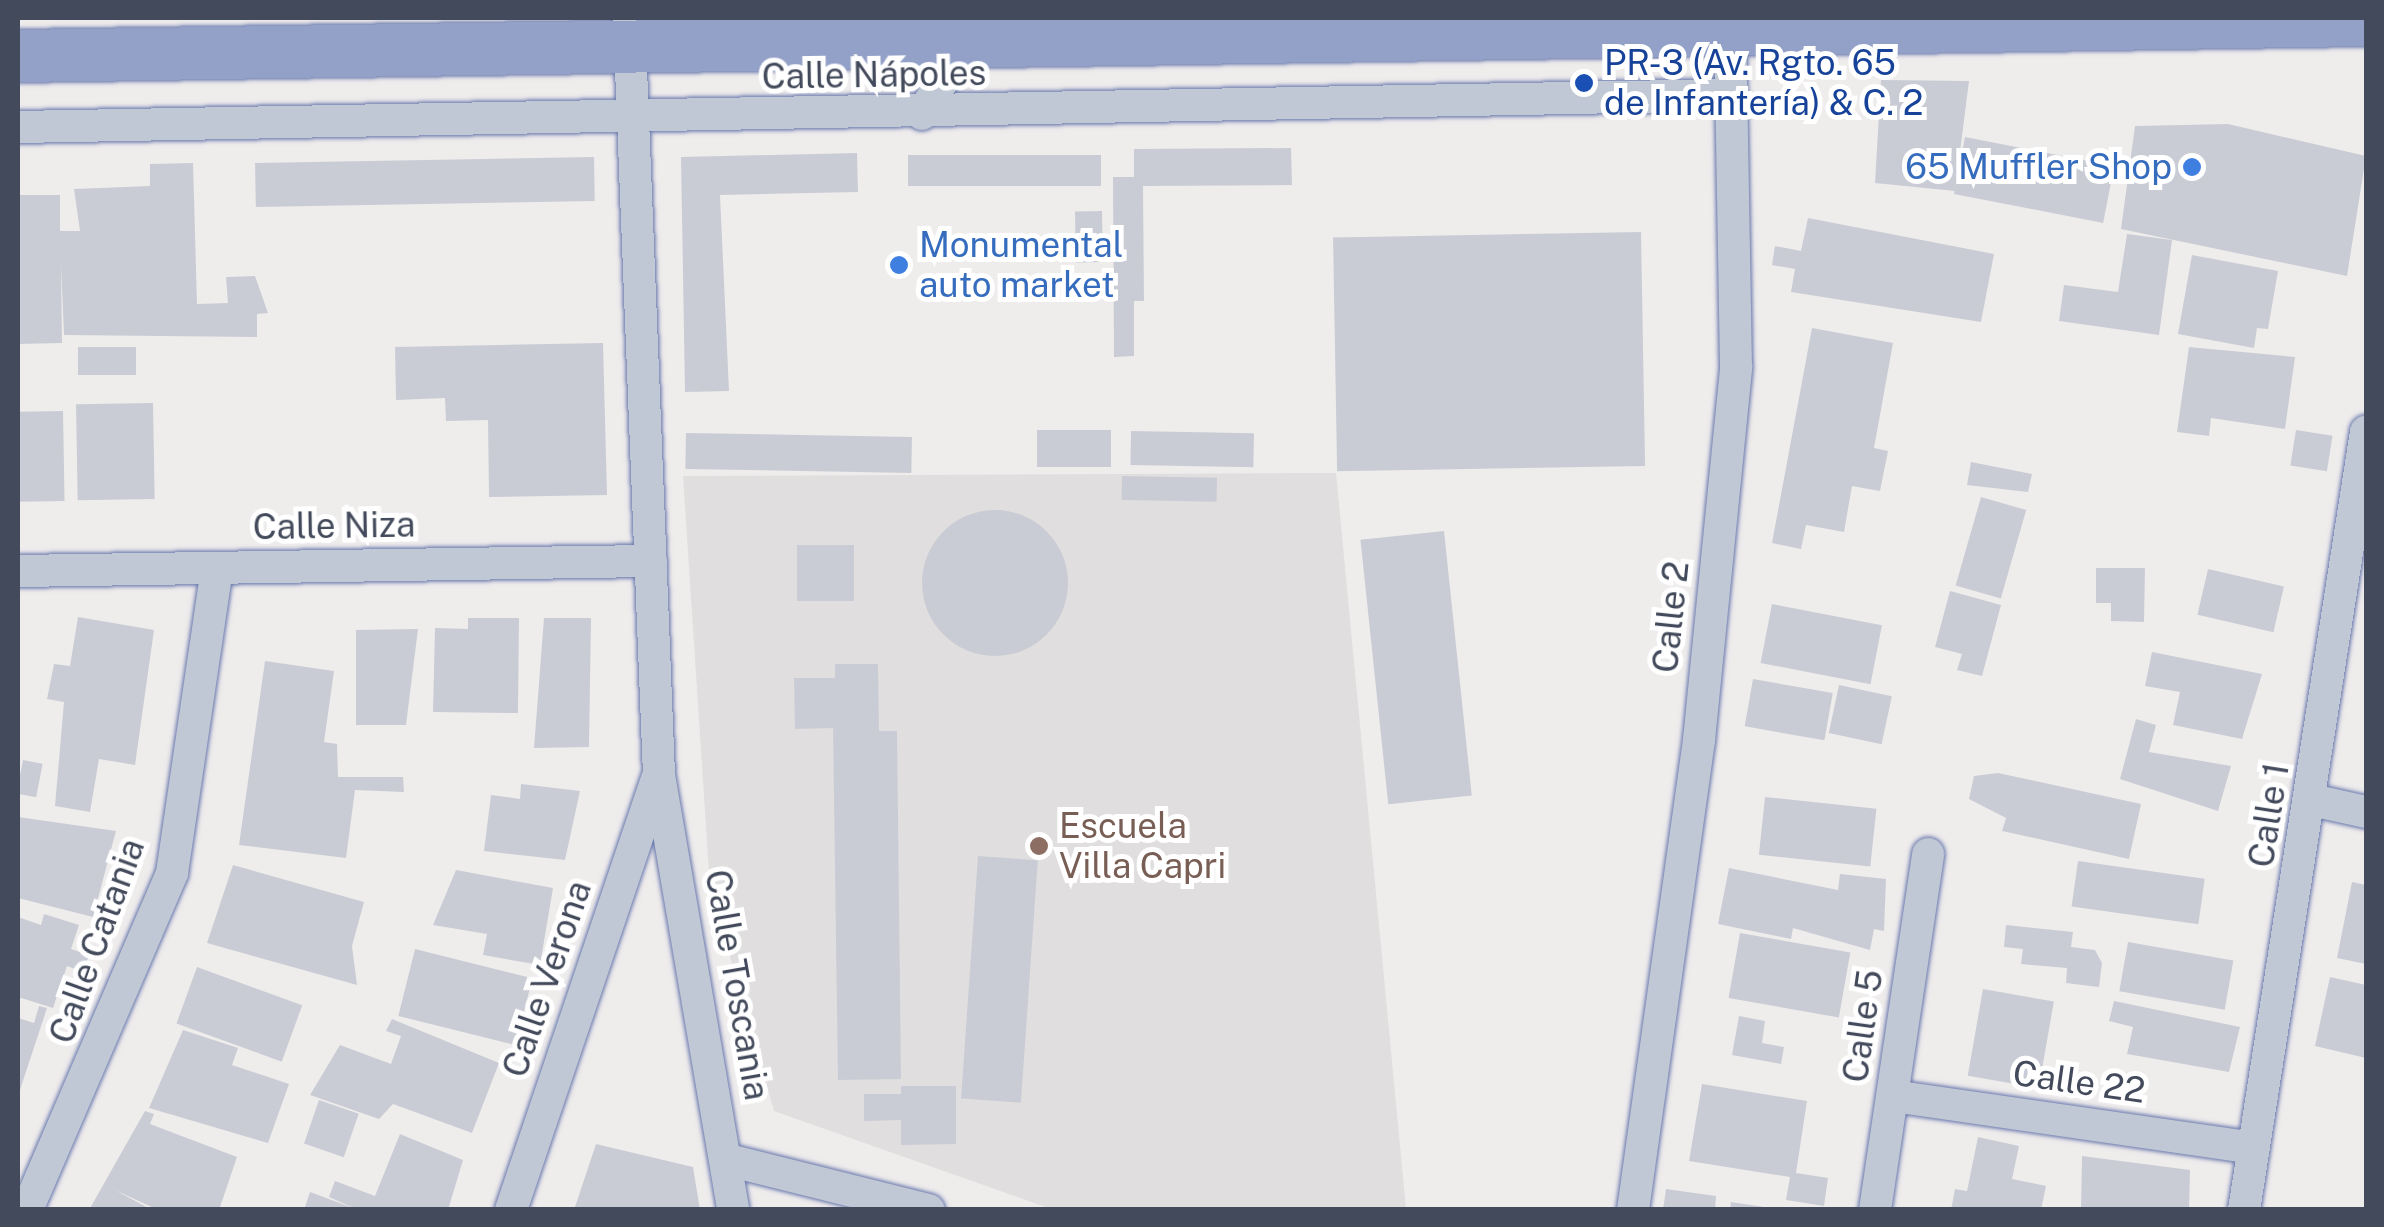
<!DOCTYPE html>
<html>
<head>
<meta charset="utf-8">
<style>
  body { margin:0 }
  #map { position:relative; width:2384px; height:1227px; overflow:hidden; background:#efecec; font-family:"Public Sans",sans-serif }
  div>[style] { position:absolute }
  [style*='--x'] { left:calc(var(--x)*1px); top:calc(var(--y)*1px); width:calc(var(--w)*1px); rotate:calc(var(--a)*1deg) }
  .education>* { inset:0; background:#e0dede }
  .building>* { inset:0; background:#caccd5; transform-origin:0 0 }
  .round { border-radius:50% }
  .roads { filter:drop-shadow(0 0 2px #6979ad) drop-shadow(0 0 2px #6979ad) }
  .minor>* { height:32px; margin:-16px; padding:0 16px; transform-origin:16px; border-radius:16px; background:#c0c7d5 }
  .trunk>* { height:52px; margin:-26px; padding:0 26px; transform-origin:26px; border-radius:26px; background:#93a0c8 }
  .dots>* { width:28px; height:28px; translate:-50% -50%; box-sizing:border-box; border:5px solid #fff; border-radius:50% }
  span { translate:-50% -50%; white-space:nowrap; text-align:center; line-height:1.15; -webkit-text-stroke:10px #fff; paint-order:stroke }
  .transit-label { font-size:35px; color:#164399 }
  .left { translate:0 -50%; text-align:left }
  .street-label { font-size:35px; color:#434a5b }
  .shop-label { font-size:35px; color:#366cbe }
  .right { translate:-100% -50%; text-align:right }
  .education-label { font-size:35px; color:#785e54 }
  .frame { position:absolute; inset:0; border:20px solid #434a5b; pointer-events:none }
</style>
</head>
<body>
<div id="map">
  <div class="education">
    <div style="clip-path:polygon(1336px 473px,1406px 1209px,1051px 1209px,774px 1111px,710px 887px,683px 476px)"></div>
  </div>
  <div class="building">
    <div style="clip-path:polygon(1881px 80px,1969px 81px,1955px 191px,1875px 183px)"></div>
    <div style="clip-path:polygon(2228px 124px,2366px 156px,2347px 276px,2121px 229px,2135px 126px)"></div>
    <div style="left:1965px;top:137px;width:152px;height:58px;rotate:11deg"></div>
    <div style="clip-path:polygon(1291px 148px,1292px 185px,1143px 186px,1144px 301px,1134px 301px,1134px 356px,1114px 357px,1113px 177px,1134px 177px,1134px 149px)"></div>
    <div style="clip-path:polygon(857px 153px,858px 192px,720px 195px,729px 391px,685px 392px,681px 157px)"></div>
    <div style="left:1101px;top:155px;width:31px;height:193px;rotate:90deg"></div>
    <div style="left:594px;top:157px;width:44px;height:339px;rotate:89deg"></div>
    <div style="clip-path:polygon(193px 163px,197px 304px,228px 303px,226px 277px,255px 276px,268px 313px,257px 314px,257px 337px,64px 335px,61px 264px,62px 343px,18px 344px,18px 195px,60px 195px,60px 231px,80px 231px,74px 189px,150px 186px,150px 164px)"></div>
    <div style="left:1102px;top:211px;width:51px;height:27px;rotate:89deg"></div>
    <div style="clip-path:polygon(1808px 218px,1994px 254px,1981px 322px,1791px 292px,1795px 269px,1772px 265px,1775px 246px,1801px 251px)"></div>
    <div style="left:1641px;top:232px;width:234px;height:308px;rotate:89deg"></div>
    <div style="clip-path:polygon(2127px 234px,2172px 240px,2159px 335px,2059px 321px,2064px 285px,2118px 292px)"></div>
    <div style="clip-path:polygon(2192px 255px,2278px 271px,2268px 329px,2257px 328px,2254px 348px,2178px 334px)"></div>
    <div style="clip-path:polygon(1812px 328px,1893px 343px,1874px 448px,1888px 451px,1880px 491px,1852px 486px,1844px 532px,1806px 525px,1801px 549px,1772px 543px)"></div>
    <div style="clip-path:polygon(603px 343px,607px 495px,489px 497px,488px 420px,446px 421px,445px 398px,396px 400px,395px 347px)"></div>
    <div style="left:78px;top:347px;width:58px;height:28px"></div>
    <div style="clip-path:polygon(2189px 347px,2295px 357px,2285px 429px,2211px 418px,2209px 436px,2177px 432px)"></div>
    <div style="left:153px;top:403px;width:96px;height:77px;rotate:89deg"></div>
    <div style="left:63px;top:411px;width:90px;height:45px;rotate:89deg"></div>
    <div style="left:1037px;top:430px;width:74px;height:37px"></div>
    <div style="left:2296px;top:430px;width:37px;height:36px;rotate:9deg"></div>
    <div style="left:1131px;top:431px;width:123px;height:34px;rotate:1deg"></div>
    <div style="left:686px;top:433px;width:226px;height:36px;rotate:1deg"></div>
    <div style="clip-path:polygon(1971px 462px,2032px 474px,2028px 492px,1967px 485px)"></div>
    <div style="left:1122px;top:476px;width:95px;height:24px;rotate:1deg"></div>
    <div style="left:1981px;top:497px;width:47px;height:92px;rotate:16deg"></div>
    <div class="round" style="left:922px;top:510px;width:146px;height:146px"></div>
    <div style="left:1444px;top:531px;width:266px;height:84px;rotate:84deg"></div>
    <div style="left:797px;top:545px;width:57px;height:56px"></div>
    <div style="clip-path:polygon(2096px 568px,2145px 568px,2144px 622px,2111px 621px,2111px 603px,2096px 603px)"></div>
    <div style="left:2208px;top:569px;width:78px;height:47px;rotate:13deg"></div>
    <div style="clip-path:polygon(1950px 591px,2001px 605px,1982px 676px,1957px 670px,1962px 654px,1935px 647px)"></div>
    <div style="left:1772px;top:604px;width:112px;height:60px;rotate:11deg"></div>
    <div style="clip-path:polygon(78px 617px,154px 630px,135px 765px,99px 759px,90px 812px,55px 806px,64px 702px,47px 699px,54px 664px,70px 666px)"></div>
    <div style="clip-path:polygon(468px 618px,519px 618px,518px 713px,433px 712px,435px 628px,468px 629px)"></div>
    <div style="clip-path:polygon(544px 618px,591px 618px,589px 747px,534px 748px)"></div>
    <div style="clip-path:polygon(418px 629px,406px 725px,356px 725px,356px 630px)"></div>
    <div style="clip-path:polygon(2152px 652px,2262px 674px,2242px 739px,2173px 725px,2180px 692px,2145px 686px)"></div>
    <div style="clip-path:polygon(265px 661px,334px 671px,324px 742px,337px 744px,338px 777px,403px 777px,404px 792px,355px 790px,346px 858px,239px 845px)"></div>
    <div style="clip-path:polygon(835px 664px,878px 664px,879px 731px,897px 731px,901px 1079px,838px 1080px,833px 728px,795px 729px,794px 678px,835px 678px)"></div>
    <div style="left:1753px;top:679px;width:81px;height:48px;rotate:10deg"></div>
    <div style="left:1839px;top:685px;width:54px;height:49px;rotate:12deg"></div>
    <div style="clip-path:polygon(2136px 719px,2156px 725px,2149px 752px,2231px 766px,2218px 811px,2120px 779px)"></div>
    <div style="left:23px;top:760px;width:20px;height:34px;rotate:11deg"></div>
    <div style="clip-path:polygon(1998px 773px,2141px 804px,2129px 859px,2002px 831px,2006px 818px,1969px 799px,1974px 776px)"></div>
    <div style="clip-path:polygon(521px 784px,580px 791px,565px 860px,484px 851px,491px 795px,520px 799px)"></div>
    <div style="left:1765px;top:797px;width:112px;height:58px;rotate:6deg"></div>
    <div style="clip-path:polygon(18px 817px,116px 831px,93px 917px,18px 898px)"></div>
    <div style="left:978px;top:856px;width:60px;height:243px;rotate:4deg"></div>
    <div style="left:2078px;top:861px;width:128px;height:46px;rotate:8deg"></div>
    <div style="clip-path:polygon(233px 865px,364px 902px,352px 946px,357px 985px,207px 943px)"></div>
    <div style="clip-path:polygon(1729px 868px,1838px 890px,1840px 874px,1886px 879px,1884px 931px,1874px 929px,1870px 950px,1793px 928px,1791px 939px,1718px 924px)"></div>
    <div style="clip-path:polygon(456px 870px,553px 888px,540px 965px,483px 955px,487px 934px,433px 925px)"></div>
    <div style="clip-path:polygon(2352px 882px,2366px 885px,2366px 964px,2337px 958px)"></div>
    <div style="clip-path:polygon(44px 914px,79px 925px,71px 949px,89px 955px,83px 972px,67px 966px,53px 1008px,18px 997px,18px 917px,41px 925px)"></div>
    <div style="clip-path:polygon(2006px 925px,2073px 932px,2071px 947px,2095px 950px,2102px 963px,2099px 987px,2066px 983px,2067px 968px,2021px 964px,2023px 949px,2004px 947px)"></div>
    <div style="left:1740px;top:933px;width:112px;height:66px;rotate:10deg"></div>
    <div style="left:2128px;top:942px;width:107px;height:50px;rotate:10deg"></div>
    <div style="left:415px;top:949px;width:121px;height:69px;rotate:14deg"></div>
    <div style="left:197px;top:967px;width:112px;height:60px;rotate:20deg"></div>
    <div style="clip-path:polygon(2330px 977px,2366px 985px,2366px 1058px,2315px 1046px)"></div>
    <div style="left:1983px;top:989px;width:72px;height:88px;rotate:10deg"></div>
    <div style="clip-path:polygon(2114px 1001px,2240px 1027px,2229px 1072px,2127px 1054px,2133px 1027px,2109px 1021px)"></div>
    <div style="clip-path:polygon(39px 1006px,47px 1008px,18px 1096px,18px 1018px,34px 1023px)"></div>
    <div style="clip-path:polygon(1739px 1016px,1765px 1021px,1762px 1043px,1784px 1047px,1781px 1064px,1732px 1055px)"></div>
    <div style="clip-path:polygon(392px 1019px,499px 1063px,472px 1133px,393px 1104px,379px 1119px,310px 1095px,340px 1045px,391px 1064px,401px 1036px,386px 1031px)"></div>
    <div style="clip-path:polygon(183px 1030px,238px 1048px,232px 1065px,289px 1084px,268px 1143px,149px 1108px)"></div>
    <div style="clip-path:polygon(1702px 1084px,1807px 1101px,1796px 1173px,1828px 1178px,1824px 1206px,1786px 1200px,1790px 1177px,1689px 1161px)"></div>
    <div style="clip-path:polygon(901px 1086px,956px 1086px,956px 1144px,901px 1145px,901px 1120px,864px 1121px,864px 1094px,901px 1094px)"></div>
    <div style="left:319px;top:1100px;width:42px;height:46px;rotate:19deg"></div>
    <div style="clip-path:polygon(145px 1111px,154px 1114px,150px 1124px,237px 1157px,219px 1210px,158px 1210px,115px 1190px,152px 1210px,89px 1210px)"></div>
    <div style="clip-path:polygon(400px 1134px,463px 1160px,448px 1210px,358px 1210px,329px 1197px,335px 1181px,375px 1196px)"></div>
    <div style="clip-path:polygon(1978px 1137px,2019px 1146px,2012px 1179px,2046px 1186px,2041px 1210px,1951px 1210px,1955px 1189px,1967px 1191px)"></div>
    <div style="clip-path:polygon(596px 1144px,693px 1167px,700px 1210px,574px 1210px)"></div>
    <div style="clip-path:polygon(2082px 1156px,2190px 1170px,2189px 1210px,2081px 1210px)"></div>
    <div style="clip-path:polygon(1666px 1189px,1716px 1196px,1715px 1210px,1663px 1210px)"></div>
    <div style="clip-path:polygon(310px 1192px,356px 1209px,356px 1210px,304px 1210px)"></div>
    <div style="clip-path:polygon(1731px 1202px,1764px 1207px,1764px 1210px,1730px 1210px)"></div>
  </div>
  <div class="roads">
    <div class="minor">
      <div style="--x:629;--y:18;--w:758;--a:87.73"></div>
      <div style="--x:659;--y:775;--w:441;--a:80.3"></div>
      <div style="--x:922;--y:114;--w:89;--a:-57.9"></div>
      <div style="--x:18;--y:127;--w:1714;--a:-1.07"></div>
      <div style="--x:18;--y:571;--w:633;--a:-0.91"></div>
      <div style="--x:2312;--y:800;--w:55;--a:12.5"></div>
      <div style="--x:1893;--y:1096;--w:364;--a:8.2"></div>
      <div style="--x:728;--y:1160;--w:207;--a:14"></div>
      <div style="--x:27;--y:1210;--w:367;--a:-66.7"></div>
      <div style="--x:172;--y:873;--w:308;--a:-81.6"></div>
      <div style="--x:511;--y:1210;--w:455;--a:-71.3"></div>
      <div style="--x:1633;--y:1210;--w:475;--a:-82"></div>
      <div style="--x:1699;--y:740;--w:375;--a:-84.3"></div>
      <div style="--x:1736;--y:367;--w:338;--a:-91"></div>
      <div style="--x:1875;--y:1210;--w:360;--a:-81.5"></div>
      <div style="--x:2244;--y:1210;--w:788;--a:-81.09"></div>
    </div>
    <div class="trunk">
      <div style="--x:18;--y:56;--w:2348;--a:-0.88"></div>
    </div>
  </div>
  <div class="dots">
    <div style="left:1584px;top:83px;background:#1a4fb4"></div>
    <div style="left:2192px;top:167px;background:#3f7fe0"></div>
    <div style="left:899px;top:265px;background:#3f7fe0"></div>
    <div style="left:1039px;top:846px;background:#8d6e63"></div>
  </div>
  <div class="transit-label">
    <span class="left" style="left:1604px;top:83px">PR-3 (Av. Rgto. 65<br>de Infantería) &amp; C. 2</span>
  </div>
  <div class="street-label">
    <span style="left:874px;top:75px;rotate:-1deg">Calle Nápoles</span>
    <span style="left:334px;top:526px;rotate:-1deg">Calle Niza</span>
    <span style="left:1671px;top:617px;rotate:-84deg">Calle 2</span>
    <span style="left:2269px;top:815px;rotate:-81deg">Calle 1</span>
    <span style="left:97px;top:941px;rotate:-70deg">Calle Catania</span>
    <span style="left:547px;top:979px;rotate:-71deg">Calle Verona</span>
    <span style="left:737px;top:985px;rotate:80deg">Calle Toscania</span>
    <span style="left:1863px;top:1026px;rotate:-82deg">Calle 5</span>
    <span style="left:2079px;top:1082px;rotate:8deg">Calle 22</span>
  </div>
  <div class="shop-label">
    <span class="right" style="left:2172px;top:167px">65 Muffler Shop</span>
    <span class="left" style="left:919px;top:265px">Monumental<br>auto market</span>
  </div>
  <div class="education-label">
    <span class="left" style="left:1059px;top:846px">Escuela<br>Villa Capri</span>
  </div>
  <div class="frame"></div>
</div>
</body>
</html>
